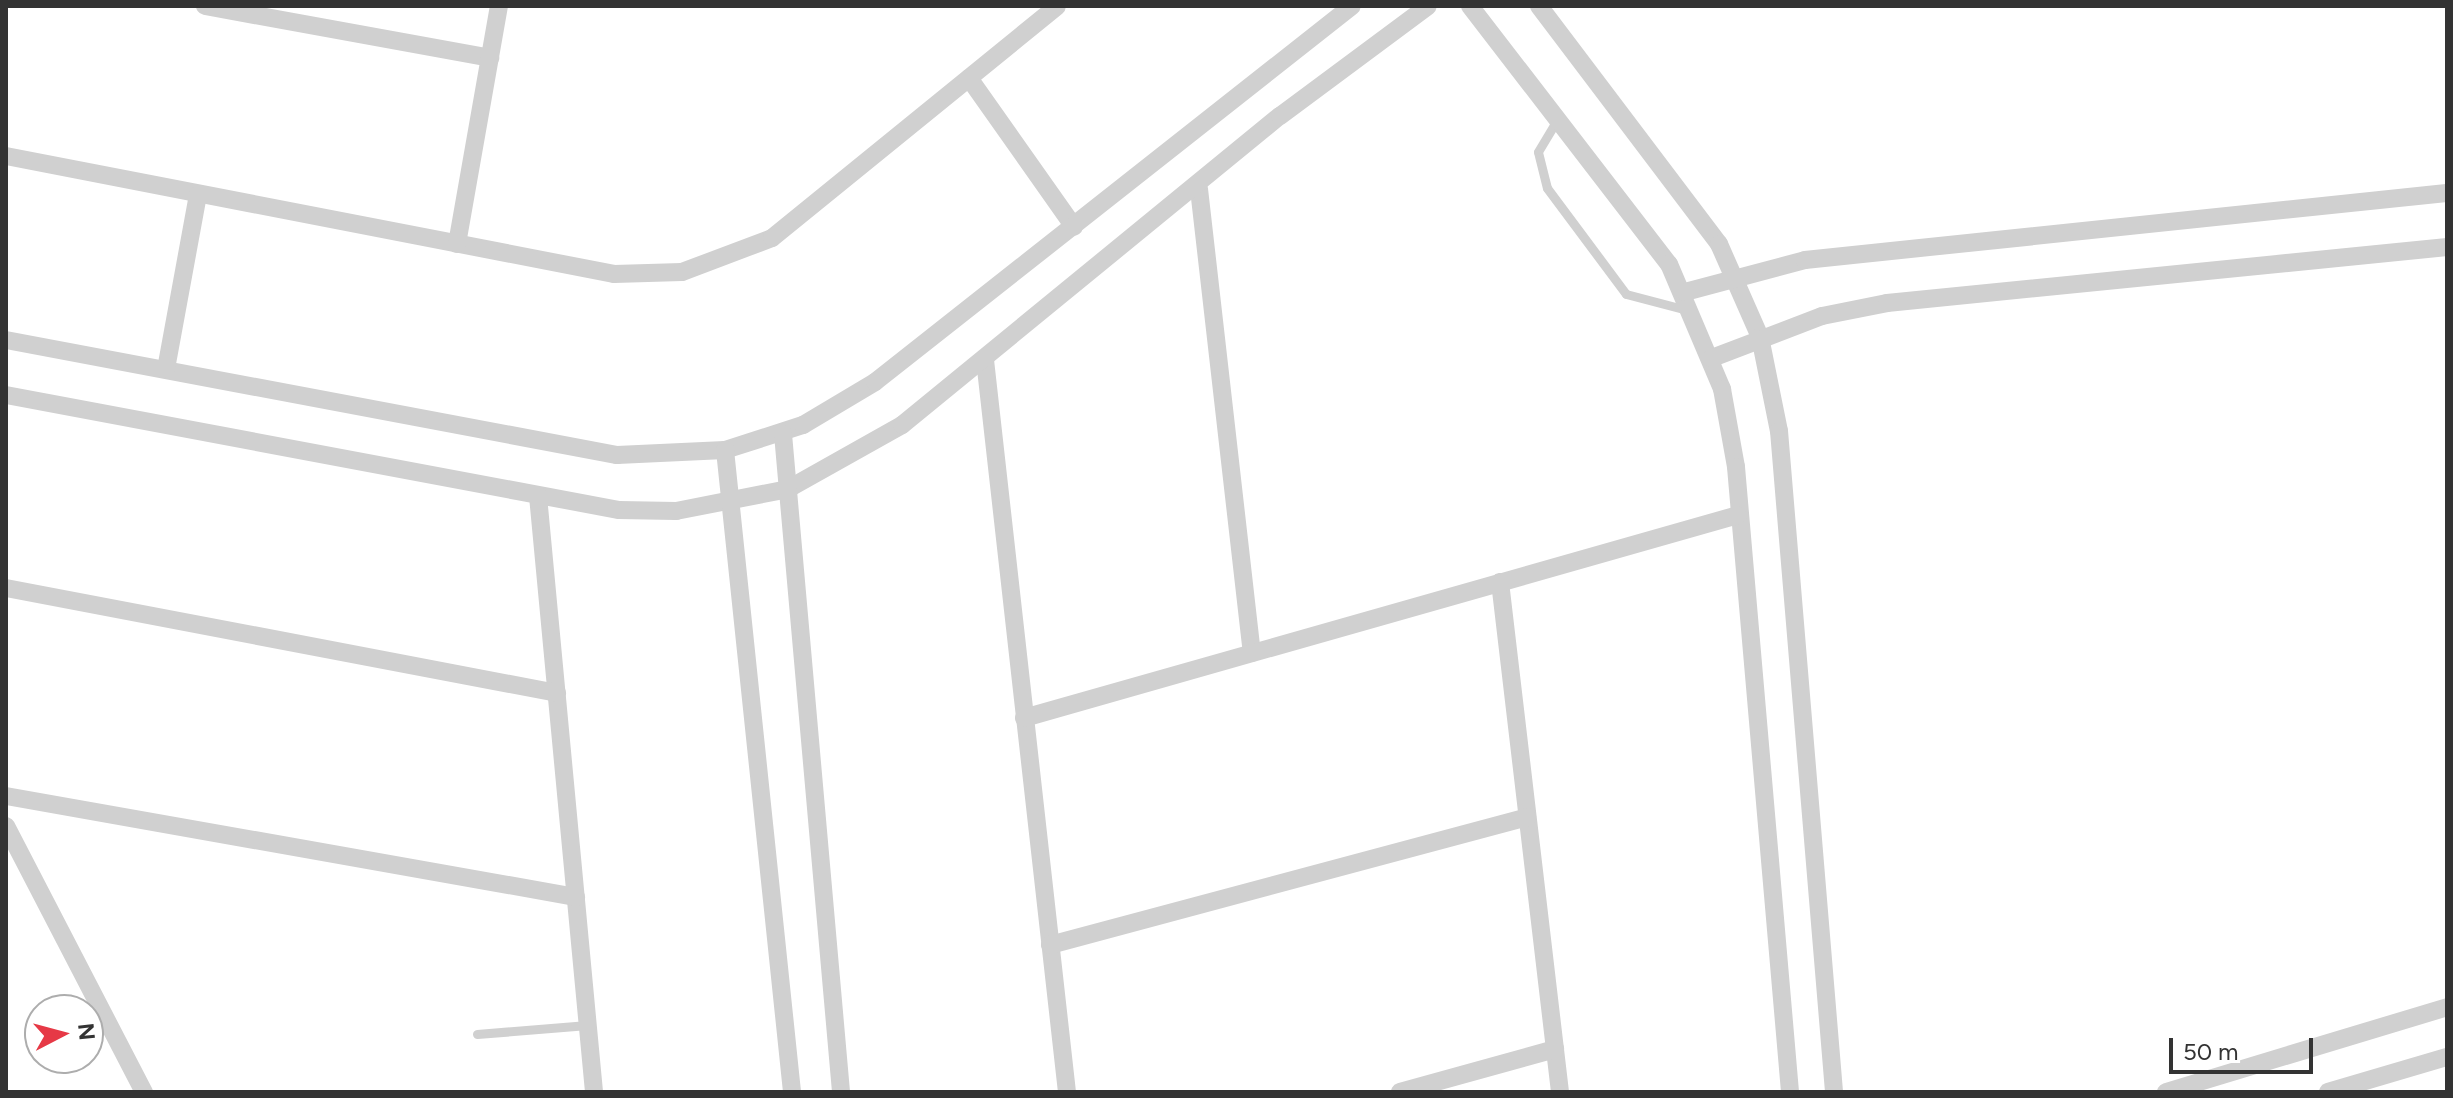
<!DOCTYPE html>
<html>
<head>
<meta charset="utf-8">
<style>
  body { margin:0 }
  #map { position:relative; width:2453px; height:1098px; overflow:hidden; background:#fff; font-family:Figtree,sans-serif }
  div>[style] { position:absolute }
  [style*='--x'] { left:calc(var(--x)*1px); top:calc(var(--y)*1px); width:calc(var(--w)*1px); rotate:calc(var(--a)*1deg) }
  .service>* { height:9px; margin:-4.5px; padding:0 4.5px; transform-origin:4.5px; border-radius:4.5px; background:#d0d0d0 }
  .minor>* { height:18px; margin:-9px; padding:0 9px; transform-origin:9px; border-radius:9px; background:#d0d0d0 }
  span { translate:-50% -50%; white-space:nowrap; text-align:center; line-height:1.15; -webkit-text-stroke:8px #fff; paint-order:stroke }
  .frame { position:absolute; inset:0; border:8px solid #333; pointer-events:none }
  .north { position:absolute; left:24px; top:994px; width:80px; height:80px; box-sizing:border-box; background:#fff; border:2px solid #adadad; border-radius:50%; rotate:84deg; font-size:22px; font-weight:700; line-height:32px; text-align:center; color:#333 }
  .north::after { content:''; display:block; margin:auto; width:28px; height:36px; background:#e63946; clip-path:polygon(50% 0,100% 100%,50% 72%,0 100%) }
  .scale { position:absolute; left:2169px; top:1038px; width:144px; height:36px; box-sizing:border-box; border:4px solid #333; border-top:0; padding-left:10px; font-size:24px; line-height:28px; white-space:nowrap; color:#333; -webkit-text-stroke:6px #fff; paint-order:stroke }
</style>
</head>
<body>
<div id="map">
  <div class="service">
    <div style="--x:1557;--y:120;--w:37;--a:121"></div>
    <div style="--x:1538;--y:152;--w:37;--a:76"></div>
    <div style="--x:1547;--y:188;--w:132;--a:53.3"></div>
    <div style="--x:1626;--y:294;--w:67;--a:14.7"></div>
    <div style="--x:477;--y:1034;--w:111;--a:-4.6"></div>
  </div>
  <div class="minor">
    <div style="--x:205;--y:6;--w:290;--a:10.3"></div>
    <div style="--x:1470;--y:6;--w:326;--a:52.4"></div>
    <div style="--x:1669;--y:264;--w:136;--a:67"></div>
    <div style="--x:1722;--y:389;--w:79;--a:79.8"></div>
    <div style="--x:1736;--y:467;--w:627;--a:85.06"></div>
    <div style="--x:1539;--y:6;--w:298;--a:52.9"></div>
    <div style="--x:1719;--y:244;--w:102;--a:66.2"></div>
    <div style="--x:1760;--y:337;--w:96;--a:78.6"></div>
    <div style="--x:1779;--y:431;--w:663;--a:85.24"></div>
    <div style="--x:969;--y:78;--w:182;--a:54.8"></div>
    <div style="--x:6;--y:156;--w:619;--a:10.98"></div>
    <div style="--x:614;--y:274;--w:68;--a:-1.7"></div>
    <div style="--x:682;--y:272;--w:96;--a:-20.7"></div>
    <div style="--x:772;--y:238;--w:367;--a:-39.1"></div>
    <div style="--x:1199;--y:189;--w:467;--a:83.5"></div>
    <div style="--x:457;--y:244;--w:242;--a:-80"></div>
    <div style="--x:1685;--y:292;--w:124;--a:-14.9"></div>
    <div style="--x:1805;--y:260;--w:645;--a:-5.96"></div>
    <div style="--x:6;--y:340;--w:622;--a:10.66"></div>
    <div style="--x:617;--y:455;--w:108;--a:-2.7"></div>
    <div style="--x:725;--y:450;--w:82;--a:-17.8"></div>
    <div style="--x:803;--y:425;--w:84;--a:-30.8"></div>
    <div style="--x:875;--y:382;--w:607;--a:-38.25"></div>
    <div style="--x:1712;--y:358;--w:118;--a:-20.9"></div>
    <div style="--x:1822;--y:316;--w:66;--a:-11.3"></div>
    <div style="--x:1887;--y:303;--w:563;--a:-5.71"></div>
    <div style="--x:985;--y:360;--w:737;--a:83.61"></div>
    <div style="--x:166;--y:369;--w:177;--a:-79.6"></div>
    <div style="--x:6;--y:395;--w:624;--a:10.63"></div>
    <div style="--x:619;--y:510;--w:57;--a:1"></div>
    <div style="--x:676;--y:511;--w:114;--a:-11.1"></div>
    <div style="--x:788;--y:489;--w:131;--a:-29.3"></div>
    <div style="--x:902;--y:425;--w:488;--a:-39.3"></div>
    <div style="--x:1280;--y:116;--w:184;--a:-36.6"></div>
    <div style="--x:783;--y:434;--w:661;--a:84.96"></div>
    <div style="--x:725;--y:450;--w:645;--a:84.04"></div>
    <div style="--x:538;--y:496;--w:599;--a:84.63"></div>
    <div style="--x:1500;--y:582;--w:514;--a:83.29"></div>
    <div style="--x:6;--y:588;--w:561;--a:10.79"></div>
    <div style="--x:1024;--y:718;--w:742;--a:-15.87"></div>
    <div style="--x:6;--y:796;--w:579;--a:10.05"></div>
    <div style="--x:6;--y:826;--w:300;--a:62.6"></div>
    <div style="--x:1050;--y:945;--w:494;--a:-15"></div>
    <div style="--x:1400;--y:1092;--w:161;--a:-15.5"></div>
    <div style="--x:2166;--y:1092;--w:294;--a:-16.8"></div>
    <div style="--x:2328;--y:1092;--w:124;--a:-16.4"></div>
  </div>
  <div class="frame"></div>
  <div class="north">N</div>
  <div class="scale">50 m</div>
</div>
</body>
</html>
